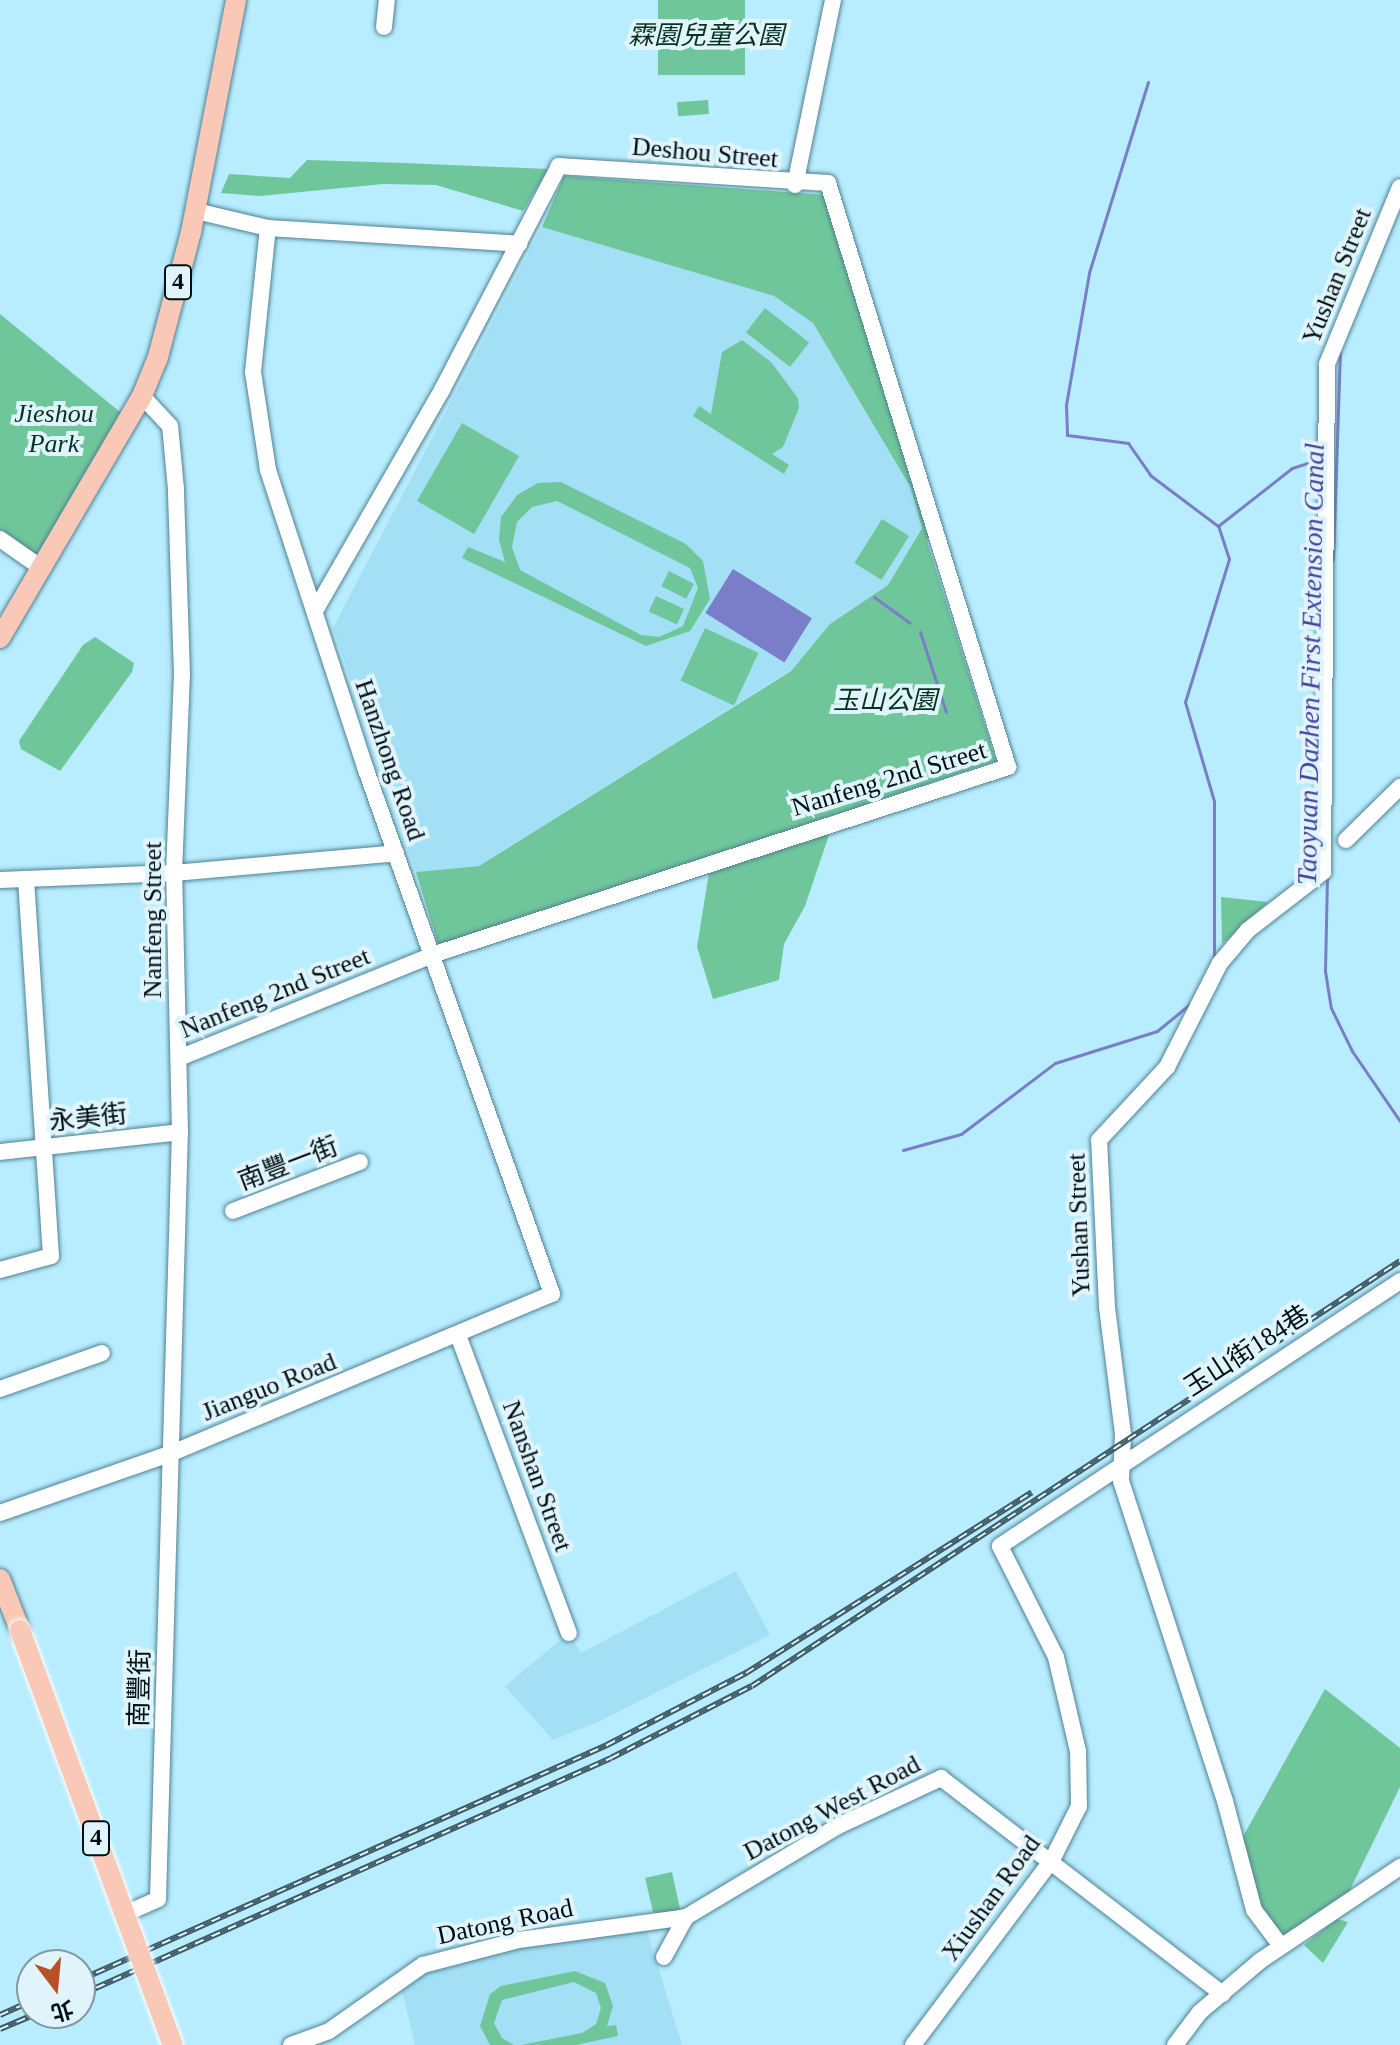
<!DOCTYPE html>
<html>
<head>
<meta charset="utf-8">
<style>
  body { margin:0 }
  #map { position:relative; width:1400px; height:2045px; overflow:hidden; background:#b8edff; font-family:"Times New Roman","Noto Sans TC",serif }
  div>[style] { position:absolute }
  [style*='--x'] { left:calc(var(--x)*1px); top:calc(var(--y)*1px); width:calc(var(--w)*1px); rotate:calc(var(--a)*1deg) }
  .built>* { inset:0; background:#a3e0f5 }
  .green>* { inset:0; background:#70c69b; transform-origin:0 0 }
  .water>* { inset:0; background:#7a7dc8; transform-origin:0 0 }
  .stream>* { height:3px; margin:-1.5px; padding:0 1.5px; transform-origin:1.5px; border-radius:1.5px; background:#7a7dc8 }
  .roads { filter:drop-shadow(0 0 2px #508292) drop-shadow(0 0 2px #508292) }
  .minor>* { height:16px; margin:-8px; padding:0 8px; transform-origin:8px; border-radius:8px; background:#fff }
  .major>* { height:20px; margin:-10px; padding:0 10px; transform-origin:10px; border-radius:10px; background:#fac8b6 }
  .rail>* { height:6px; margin-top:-3px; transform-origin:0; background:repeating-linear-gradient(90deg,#e0f4fb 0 9px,#3e5a64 0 18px); box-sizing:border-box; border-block:2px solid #3e5a64 }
  .bridges { filter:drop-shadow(0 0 2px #fff) drop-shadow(0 0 2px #fff) }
  .major-bridge>* { height:20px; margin:-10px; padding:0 10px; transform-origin:10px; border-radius:10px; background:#fac8b6 }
  span { translate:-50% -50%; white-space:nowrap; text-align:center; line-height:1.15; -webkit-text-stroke:8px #e0f4fb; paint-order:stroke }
  .shield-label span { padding:2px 6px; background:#e0f4fb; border:2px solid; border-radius:6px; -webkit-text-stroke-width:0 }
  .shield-label { font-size:24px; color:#000e14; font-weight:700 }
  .park-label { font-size:26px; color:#063220; font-style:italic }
  .street-label { font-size:26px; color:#000e14 }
  .water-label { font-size:28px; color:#46419c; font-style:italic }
  .north { position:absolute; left:16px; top:1949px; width:80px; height:80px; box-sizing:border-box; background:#e0f4fb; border:2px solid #86989f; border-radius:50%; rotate:164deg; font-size:22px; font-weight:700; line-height:32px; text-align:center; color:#000e14 }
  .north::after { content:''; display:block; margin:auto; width:28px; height:36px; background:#b75026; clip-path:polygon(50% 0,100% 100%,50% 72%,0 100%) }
</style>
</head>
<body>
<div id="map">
  <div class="built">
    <div style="clip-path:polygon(542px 227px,774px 296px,813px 323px,911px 488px,922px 527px,888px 585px,830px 624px,791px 670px,479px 866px,416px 872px,333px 628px)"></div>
    <div style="clip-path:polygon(736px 1571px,770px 1635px,598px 1722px,553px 1740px,505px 1686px,569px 1633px,581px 1653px)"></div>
    <div style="clip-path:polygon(644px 1920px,682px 2045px,415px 2045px,401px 1986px,425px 1969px)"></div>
  </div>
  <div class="green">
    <div style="left:658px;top:0;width:87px;height:75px"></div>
    <div style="left:708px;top:100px;width:14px;height:31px;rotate:86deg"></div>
    <div style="clip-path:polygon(307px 160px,404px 163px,548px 169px,523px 211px,436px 185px,383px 184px,260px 196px,221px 193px,229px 174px,290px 178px)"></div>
    <div style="clip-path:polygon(564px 176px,827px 195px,931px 528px,927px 541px,996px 761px,439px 947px,416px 872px,479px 866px,791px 671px,830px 624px,888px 585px,922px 528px,911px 488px,813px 323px,774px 296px,542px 227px)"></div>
    <div style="left:765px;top:308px;width:56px;height:31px;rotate:38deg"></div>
    <div style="clip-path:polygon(0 314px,125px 416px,37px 569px,0 540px)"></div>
    <div style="clip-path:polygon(742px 340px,771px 362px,798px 398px,799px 408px,783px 447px,772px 454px,789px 465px,784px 474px,693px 416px,699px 406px,711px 414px,722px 352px)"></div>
    <div style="left:462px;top:423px;width:66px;height:90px;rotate:30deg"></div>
    <div style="clip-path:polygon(evenodd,561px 482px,686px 544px,703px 561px,710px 599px,690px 631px,646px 646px,462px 558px,468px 547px,505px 562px,499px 540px,501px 517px,517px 495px,538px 483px,561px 482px,557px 501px,690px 568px,698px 588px,683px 626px,659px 637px,641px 635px,520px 570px,512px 547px,517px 522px,532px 507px,557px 501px)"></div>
    <div style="left:882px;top:519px;width:32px;height:52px;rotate:32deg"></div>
    <div style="left:669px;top:571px;width:28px;height:17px;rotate:27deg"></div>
    <div style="left:656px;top:596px;width:31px;height:17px;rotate:25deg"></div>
    <div style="left:705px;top:628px;width:59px;height:58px;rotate:25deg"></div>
    <div style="clip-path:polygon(95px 637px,134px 663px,132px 672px,60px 771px,21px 749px,19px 741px,83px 645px)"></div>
    <div style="clip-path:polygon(830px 832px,805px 906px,784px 944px,779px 980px,713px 999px,697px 947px,710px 866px)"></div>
    <div style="clip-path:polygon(1221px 897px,1268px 902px,1222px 944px)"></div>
    <div style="clip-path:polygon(1325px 1689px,1400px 1748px,1400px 1787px,1346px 1898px,1282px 1939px,1258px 1904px,1240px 1842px)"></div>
    <div style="clip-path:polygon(672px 1872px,680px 1909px,665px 1915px,653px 1912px,645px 1878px)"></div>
    <div style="clip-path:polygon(1337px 1919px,1348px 1922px,1323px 1963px,1304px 1945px)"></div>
    <div style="clip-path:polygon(575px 1971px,605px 1983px,613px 2006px,607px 2026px,616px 2025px,618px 2036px,576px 2045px,521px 2045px,582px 2033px,596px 2024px,601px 2008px,596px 1993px,574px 1982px,502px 2000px,494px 2023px,502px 2038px,514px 2045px,490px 2045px,480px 2026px,490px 1994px,501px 1986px)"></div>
  </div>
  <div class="water">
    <div style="left:733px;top:569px;width:93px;height:52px;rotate:32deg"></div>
  </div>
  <div class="stream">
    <div style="--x:1148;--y:82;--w:200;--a:107.2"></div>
    <div style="--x:1089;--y:273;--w:134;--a:99.9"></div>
    <div style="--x:1066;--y:405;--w:30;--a:88"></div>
    <div style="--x:1067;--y:435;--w:62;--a:7.5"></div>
    <div style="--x:1128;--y:443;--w:39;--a:55"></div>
    <div style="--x:1150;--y:475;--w:85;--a:36.9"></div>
    <div style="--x:1218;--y:526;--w:94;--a:-38.1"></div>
    <div style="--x:1292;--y:468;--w:32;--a:-18"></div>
    <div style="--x:1333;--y:560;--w:208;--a:-88.1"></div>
    <div style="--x:874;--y:597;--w:44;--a:35.8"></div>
    <div style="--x:920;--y:632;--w:84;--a:72"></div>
    <div style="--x:1327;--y:876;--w:95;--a:91.2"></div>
    <div style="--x:1325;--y:971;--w:37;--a:81"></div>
    <div style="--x:1331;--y:1008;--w:48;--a:64"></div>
    <div style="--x:1352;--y:1051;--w:85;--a:55.6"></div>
    <div style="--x:1214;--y:959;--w:158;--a:-90"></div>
    <div style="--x:1214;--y:801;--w:103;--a:-106.3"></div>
    <div style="--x:1185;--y:702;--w:150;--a:-72.9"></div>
    <div style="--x:1229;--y:559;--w:35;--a:-108"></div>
    <div style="--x:903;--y:1150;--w:60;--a:-15.4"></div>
    <div style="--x:961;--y:1134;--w:118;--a:-37.1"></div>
    <div style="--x:1055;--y:1063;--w:107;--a:-17.4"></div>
    <div style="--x:1157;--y:1031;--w:43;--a:-39.3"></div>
  </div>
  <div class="roads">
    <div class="minor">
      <div style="--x:384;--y:27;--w:27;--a:-84"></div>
      <div style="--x:795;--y:185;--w:189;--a:-78.4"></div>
      <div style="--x:196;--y:211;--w:74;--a:13.3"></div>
      <div style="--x:268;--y:228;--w:252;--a:3.6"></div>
      <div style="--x:0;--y:539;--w:52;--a:34.9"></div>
      <div style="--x:1346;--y:840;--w:76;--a:-44.5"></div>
      <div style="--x:0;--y:880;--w:174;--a:-2.3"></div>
      <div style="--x:174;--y:873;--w:223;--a:-5.1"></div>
      <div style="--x:179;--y:1058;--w:276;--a:-22.1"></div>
      <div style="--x:435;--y:954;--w:603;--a:-18.07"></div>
      <div style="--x:1008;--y:767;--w:611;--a:-107.13"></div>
      <div style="--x:828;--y:183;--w:270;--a:-176.4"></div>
      <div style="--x:559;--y:166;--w:253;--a:117.6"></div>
      <div style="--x:442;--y:390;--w:253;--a:119.9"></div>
      <div style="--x:0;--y:1152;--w:181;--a:-6.3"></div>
      <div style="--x:233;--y:1211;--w:136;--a:-21.1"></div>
      <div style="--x:0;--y:1270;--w:53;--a:-15.4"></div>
      <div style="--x:51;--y:1256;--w:378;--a:-93.8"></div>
      <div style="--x:458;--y:1335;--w:318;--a:69.6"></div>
      <div style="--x:0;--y:1389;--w:108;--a:-19.4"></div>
      <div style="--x:0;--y:1513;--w:177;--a:-19.2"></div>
      <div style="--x:167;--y:1455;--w:417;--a:-22.7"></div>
      <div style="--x:552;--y:1294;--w:556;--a:-109.54"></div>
      <div style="--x:366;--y:770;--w:316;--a:-108.1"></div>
      <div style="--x:268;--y:470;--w:99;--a:-98.7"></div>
      <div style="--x:253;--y:372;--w:145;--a:-84.1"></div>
      <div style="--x:136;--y:1909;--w:24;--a:-24"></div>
      <div style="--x:158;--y:1899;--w:767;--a:-88.36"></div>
      <div style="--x:180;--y:1132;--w:259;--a:-91.3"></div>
      <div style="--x:174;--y:873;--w:199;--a:-87.7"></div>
      <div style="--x:182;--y:674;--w:185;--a:-91.9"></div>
      <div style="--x:176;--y:489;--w:63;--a:-95.4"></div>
      <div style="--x:170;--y:426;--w:41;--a:-133"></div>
      <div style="--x:1281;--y:1946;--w:45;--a:-126.9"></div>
      <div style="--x:1254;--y:1910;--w:113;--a:-104.9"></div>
      <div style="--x:1225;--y:1801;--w:336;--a:-108"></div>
      <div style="--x:1121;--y:1481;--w:47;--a:-87.6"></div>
      <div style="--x:1123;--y:1434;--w:128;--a:-97.2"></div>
      <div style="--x:1107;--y:1307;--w:167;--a:-92.7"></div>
      <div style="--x:1099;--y:1140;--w:100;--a:-47"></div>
      <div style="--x:1167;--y:1067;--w:117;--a:-63"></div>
      <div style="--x:1220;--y:963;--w:43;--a:-49.7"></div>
      <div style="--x:1248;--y:930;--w:95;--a:-37.7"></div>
      <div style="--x:1323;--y:872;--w:508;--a:-89.55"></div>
      <div style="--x:1327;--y:364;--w:191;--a:-67.6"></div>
      <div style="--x:664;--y:1957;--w:46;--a:-61.2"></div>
      <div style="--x:686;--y:1917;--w:177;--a:-30.9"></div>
      <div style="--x:838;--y:1826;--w:114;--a:-25"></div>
      <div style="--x:941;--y:1778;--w:355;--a:37.5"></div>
      <div style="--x:291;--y:2045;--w:40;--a:-20.2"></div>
      <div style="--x:329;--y:2031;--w:115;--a:-35.1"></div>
      <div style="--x:423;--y:1965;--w:99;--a:-14.6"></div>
      <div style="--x:519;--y:1940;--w:169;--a:-7.8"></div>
      <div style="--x:913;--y:2045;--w:231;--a:-53.1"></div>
      <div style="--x:1052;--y:1860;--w:60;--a:-63.4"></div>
      <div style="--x:1079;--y:1806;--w:55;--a:-91"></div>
      <div style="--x:1078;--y:1751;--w:97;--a:-103.2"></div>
      <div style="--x:1056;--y:1657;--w:124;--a:-116.8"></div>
      <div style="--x:1000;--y:1546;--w:480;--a:-33.5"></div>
      <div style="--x:1175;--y:2045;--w:41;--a:-52.9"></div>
      <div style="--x:1200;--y:2012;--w:79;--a:-40.4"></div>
      <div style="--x:1260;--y:1961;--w:169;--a:-33.9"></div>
    </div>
    <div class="major">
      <div style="--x:0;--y:638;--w:281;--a:-59.6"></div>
      <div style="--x:142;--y:396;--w:42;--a:-67.7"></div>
      <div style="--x:158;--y:357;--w:129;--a:-75.2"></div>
      <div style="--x:191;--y:232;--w:236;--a:-79"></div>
      <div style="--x:0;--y:1579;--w:55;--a:68.6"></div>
    </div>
  </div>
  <div class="rail">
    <div style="--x:80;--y:1980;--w:577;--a:-24.03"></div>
    <div style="--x:607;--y:1745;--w:157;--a:-27.4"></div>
    <div style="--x:746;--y:1673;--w:338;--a:-32.3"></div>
    <div style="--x:80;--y:1995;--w:581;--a:-24.05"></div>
    <div style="--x:611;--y:1758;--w:158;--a:-27.1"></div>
    <div style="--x:752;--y:1686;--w:775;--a:-33.26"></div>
    <div style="--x:0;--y:2015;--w:35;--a:-24"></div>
    <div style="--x:0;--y:2029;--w:41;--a:-22.8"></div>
  </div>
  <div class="bridges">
    <div class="major-bridge">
      <div style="--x:20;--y:1630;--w:442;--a:69.8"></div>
    </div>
  </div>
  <div class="shield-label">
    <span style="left:178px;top:282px">4</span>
    <span style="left:96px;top:1838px">4</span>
  </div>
  <div class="park-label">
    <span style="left:706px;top:36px">霖園兒童公園</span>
    <span style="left:54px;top:429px">Jieshou<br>Park</span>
    <span style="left:885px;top:701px">玉山公園</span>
  </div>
  <div class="street-label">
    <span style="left:705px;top:153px;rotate:5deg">Deshou Street</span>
    <span style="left:1337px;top:276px;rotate:-68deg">Yushan Street</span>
    <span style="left:390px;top:760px;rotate:71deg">Hanzhong Road</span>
    <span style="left:889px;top:779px;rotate:-17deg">Nanfeng 2nd Street</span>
    <span style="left:153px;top:920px;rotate:-90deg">Nanfeng Street</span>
    <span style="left:275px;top:993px;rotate:-22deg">Nanfeng 2nd Street</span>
    <span style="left:88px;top:1118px;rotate:-6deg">永美街</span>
    <span style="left:288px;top:1164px;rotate:-21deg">南豐一街</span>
    <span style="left:1079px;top:1225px;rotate:-92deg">Yushan Street</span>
    <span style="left:1247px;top:1351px;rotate:-33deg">玉山街184巷</span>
    <span style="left:269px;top:1387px;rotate:-22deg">Jianguo Road</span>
    <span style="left:537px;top:1476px;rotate:70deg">Nanshan Street</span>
    <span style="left:140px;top:1688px;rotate:-89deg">南豐街</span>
    <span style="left:832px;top:1808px;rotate:-28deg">Datong West Road</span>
    <span style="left:991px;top:1898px;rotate:-54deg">Xiushan Road</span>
    <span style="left:505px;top:1922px;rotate:-12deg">Datong Road</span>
  </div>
  <div class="water-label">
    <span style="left:1311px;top:664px;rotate:-89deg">Taoyuan Dazhen First Extension Canal</span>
  </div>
  <div class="north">北</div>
</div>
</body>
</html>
